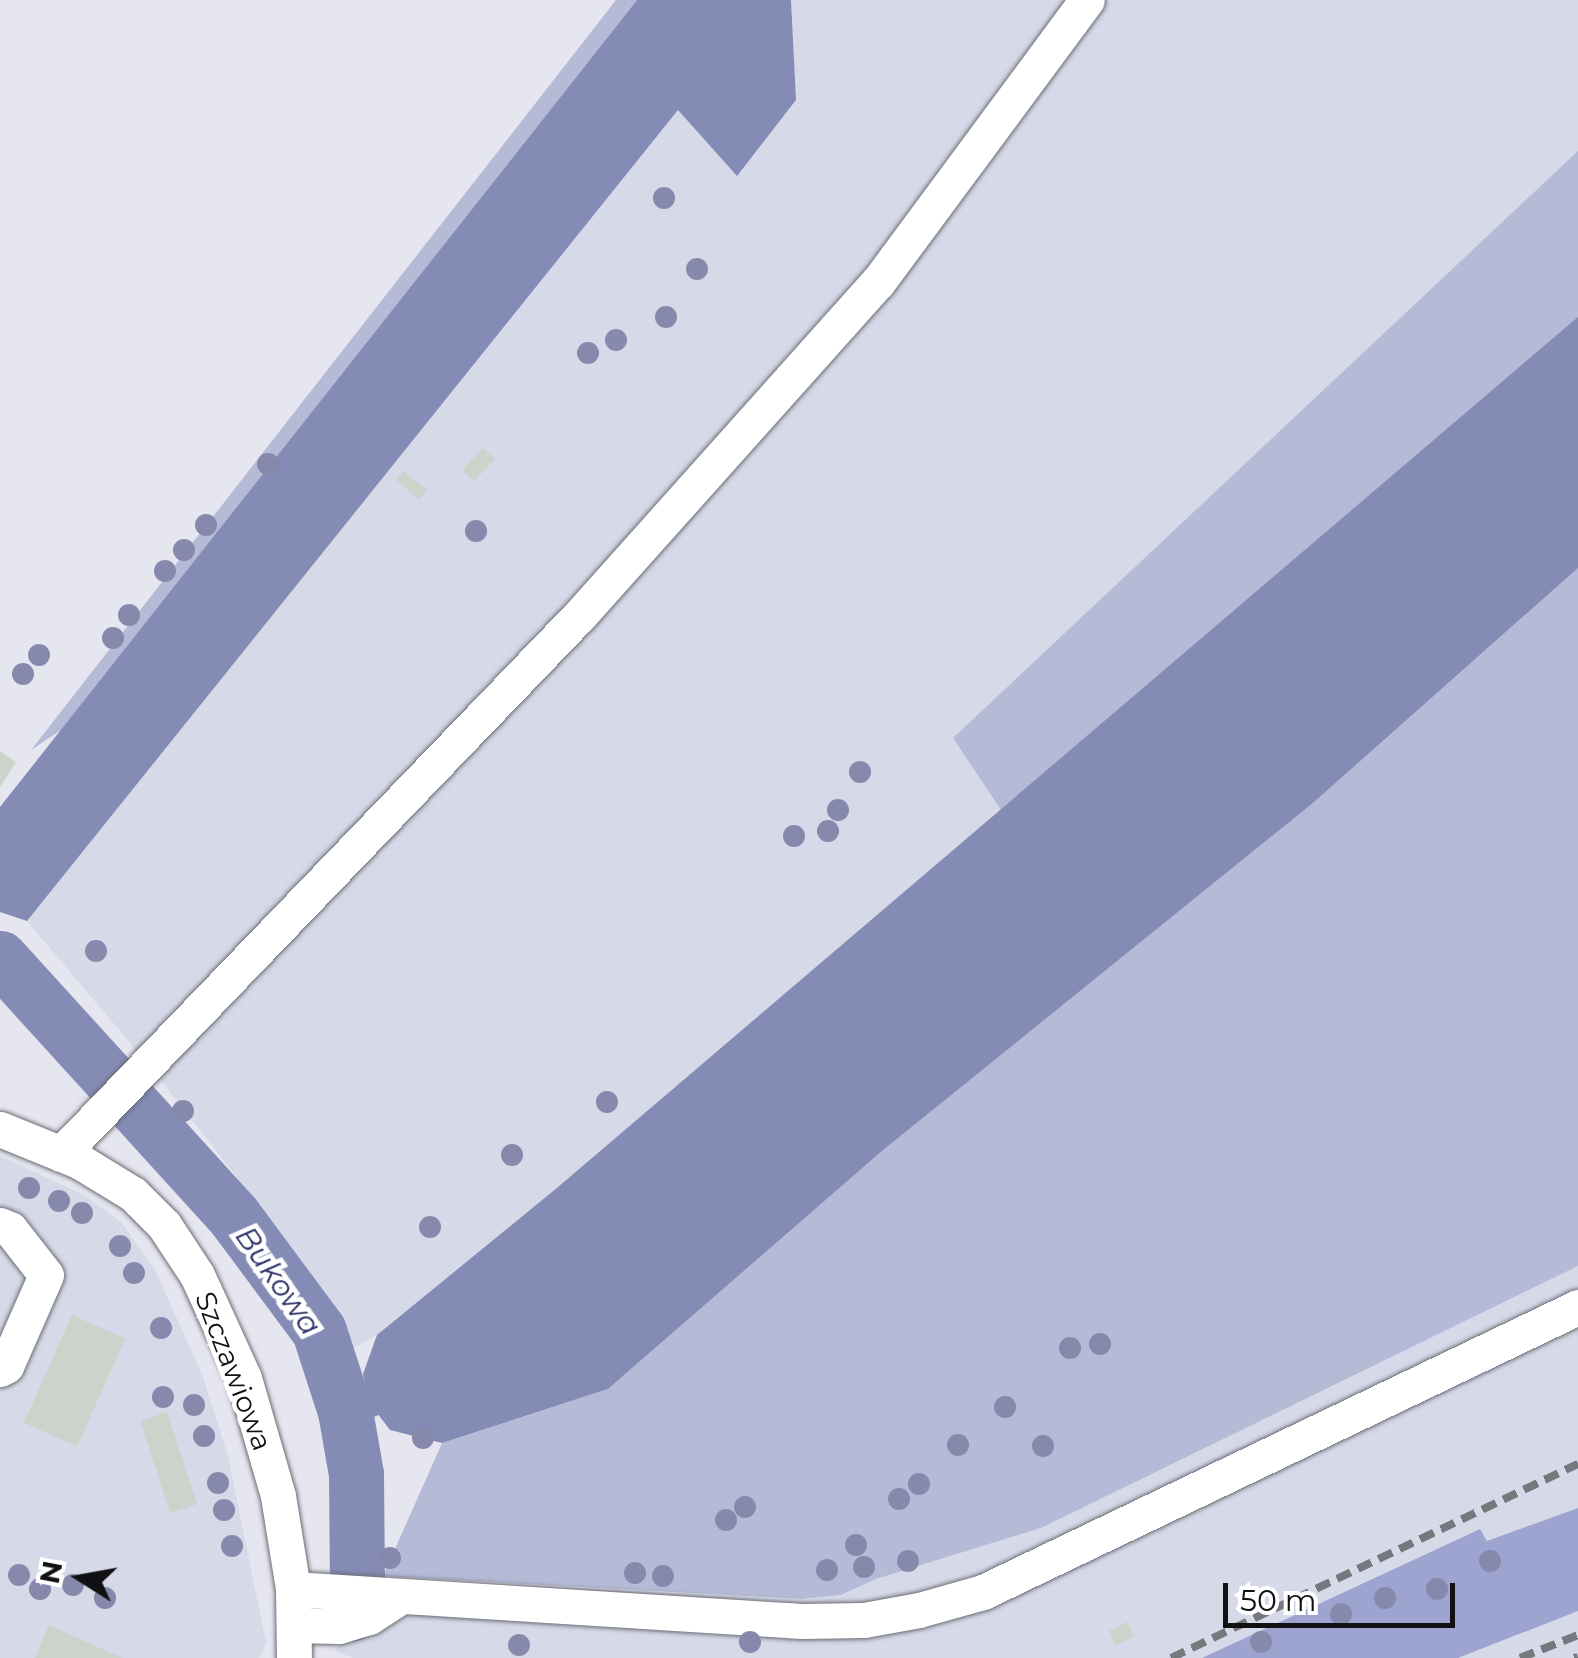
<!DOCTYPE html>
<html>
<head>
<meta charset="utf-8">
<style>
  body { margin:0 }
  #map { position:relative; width:1578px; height:1658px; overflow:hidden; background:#e5e6ef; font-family:Montserrat,sans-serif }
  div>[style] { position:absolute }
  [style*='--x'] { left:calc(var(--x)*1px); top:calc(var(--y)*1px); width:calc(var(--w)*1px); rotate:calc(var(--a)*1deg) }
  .built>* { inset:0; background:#d5d9e8 }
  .green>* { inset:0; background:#b5bad7 }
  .forest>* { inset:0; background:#9da4d0 }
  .water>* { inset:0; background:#848bb5 }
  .canal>* { height:32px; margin:-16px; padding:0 16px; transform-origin:16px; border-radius:16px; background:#848bb5 }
  .river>* { height:55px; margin:-27.5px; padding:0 27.5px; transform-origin:27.5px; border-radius:27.5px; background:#848bb5 }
  .building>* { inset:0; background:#cdd2ca; transform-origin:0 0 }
  .roads { filter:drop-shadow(0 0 2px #6c6d75) drop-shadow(0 0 2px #6c6d75) }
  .minor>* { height:35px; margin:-17.5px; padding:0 17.5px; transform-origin:17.5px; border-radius:17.5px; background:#fff }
  .rail>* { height:8px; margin-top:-4px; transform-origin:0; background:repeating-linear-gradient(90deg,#77787e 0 15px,transparent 0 23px) }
  .trees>* { width:22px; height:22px; margin:-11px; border-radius:50%; background:#8689ac }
  span { translate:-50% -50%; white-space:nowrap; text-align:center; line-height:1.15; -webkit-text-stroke:9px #fff; paint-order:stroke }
  .street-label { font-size:28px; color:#111114 }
  .water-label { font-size:30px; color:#2e3269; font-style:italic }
  .north { position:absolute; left:30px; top:1528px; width:100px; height:100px; -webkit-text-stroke:8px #fff; paint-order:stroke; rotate:281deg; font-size:28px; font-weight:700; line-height:40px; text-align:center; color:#111114 }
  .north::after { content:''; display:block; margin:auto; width:35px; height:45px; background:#111114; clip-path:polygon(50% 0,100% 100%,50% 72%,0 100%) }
  .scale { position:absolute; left:1223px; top:1583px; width:232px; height:45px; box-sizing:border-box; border:5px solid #111114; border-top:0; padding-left:12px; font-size:30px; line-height:35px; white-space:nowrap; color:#111114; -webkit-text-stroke:8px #fff; paint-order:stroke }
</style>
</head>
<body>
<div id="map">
  <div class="built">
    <div style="clip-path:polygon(791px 0,1578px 0,1578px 153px,954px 739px,1001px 810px,558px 1187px,377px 1335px,346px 1352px,292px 1248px,148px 1064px,27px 921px,679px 109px,736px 175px,796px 100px)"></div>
    <div style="clip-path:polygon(0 1156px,84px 1195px,121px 1222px,155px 1270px,202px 1374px,228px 1456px,266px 1643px,259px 1658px,0 1658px)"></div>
    <div style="clip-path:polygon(1578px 1266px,1578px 1508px,1487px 1541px,1479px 1529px,1202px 1658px,353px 1658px,334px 1650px,415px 1580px,801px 1599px,841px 1595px,876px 1579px,1041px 1528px)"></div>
    <div style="clip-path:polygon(1578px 1611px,1578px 1658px,1458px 1658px,1530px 1630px)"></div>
  </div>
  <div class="green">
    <div style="clip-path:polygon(616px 0,637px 0,61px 730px,31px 750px)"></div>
    <div style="clip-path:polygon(1578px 151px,1578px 318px,1001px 810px,953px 738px)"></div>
    <div style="clip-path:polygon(1578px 568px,1578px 1266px,1041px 1528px,876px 1579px,841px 1595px,801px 1599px,383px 1576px,442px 1443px,608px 1389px,882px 1151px,1313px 803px)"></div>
  </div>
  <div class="forest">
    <div style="clip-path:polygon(1578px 1508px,1578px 1611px,1458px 1658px,1202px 1658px,1480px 1529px,1487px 1541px)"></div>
  </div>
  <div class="water">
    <div style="clip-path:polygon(637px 0,791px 0,796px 100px,737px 176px,678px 110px,27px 921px,0 912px,0 807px)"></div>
    <div style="clip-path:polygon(1578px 317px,1578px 568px,1313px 803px,882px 1151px,608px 1389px,442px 1443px,390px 1430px,368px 1401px,363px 1374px,377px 1335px,558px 1187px)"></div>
  </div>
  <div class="canal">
    <div style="--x:345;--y:1411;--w:71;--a:-21.5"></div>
  </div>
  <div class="river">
    <div style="--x:0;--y:958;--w:165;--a:47.7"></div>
    <div style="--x:131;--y:1103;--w:151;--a:47.7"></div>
    <div style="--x:233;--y:1215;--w:144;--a:53.4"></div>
    <div style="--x:319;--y:1331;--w:84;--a:72"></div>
    <div style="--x:345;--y:1411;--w:64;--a:80.1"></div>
    <div style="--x:356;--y:1474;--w:106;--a:89.5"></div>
    <div style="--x:357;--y:1580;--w:34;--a:100"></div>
  </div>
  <div class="building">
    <div style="left:483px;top:448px;width:16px;height:30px;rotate:43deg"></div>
    <div style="left:404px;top:471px;width:30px;height:12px;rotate:40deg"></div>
    <div style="clip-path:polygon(0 751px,16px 762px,0 787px)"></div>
    <div style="left:72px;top:1315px;width:58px;height:118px;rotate:24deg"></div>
    <div style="left:167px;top:1412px;width:97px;height:28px;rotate:72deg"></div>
    <div style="left:1127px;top:1622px;width:16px;height:20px;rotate:63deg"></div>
    <div style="clip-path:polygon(49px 1625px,122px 1658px,35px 1658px)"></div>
  </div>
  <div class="roads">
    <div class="minor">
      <div style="--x:0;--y:1129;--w:85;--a:22.1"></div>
      <div style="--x:79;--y:1161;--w:63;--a:31.4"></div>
      <div style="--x:133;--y:1194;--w:44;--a:45"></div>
      <div style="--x:164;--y:1225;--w:60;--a:56.6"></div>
      <div style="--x:197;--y:1275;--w:113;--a:65.5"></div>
      <div style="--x:244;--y:1378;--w:123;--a:73.9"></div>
      <div style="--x:278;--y:1496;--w:94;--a:80.8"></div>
      <div style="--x:293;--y:1589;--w:69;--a:89.2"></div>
      <div style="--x:61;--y:1154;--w:747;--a:-46.09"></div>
      <div style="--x:579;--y:616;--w:448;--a:-48.2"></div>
      <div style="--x:878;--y:282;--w:351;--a:-53.5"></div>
      <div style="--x:0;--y:1225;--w:11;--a:22"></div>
      <div style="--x:10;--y:1229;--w:58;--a:52"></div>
      <div style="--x:46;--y:1275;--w:99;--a:113.7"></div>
      <div style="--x:6;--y:1366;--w:7;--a:153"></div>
      <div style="--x:293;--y:1589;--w:510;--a:3.6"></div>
      <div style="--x:802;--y:1621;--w:62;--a:-0.9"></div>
      <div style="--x:864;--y:1620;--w:56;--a:-10.3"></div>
      <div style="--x:919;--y:1610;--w:66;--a:-15.7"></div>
      <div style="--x:983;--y:1592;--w:660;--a:-25.59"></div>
      <div style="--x:295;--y:1625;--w:44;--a:1.3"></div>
      <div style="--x:339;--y:1626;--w:31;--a:-17"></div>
      <div style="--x:369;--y:1617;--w:38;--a:-33"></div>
    </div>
  </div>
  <div class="rail">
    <div style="--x:1171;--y:1658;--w:451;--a:-25.5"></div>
    <div style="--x:1520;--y:1658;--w:62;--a:-21.6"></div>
    <div style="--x:1574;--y:1658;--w:4;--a:-14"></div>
  </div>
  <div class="trees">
    <div style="left:664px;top:198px"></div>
    <div style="left:697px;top:269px"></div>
    <div style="left:666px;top:317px"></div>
    <div style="left:616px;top:340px"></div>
    <div style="left:588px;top:353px"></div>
    <div style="left:268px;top:464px"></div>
    <div style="left:206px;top:525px"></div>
    <div style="left:476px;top:531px"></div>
    <div style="left:184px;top:550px"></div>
    <div style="left:165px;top:571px"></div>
    <div style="left:129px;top:615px"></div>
    <div style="left:113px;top:638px"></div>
    <div style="left:39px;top:655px"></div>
    <div style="left:23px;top:674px"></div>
    <div style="left:860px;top:772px"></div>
    <div style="left:838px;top:810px"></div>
    <div style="left:828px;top:831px"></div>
    <div style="left:794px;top:836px"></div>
    <div style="left:96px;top:951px"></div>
    <div style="left:607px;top:1102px"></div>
    <div style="left:183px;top:1111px"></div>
    <div style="left:512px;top:1155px"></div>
    <div style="left:29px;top:1188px"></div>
    <div style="left:59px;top:1201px"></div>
    <div style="left:82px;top:1213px"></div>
    <div style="left:430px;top:1227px"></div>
    <div style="left:120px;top:1246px"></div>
    <div style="left:134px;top:1273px"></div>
    <div style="left:161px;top:1328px"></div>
    <div style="left:1100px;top:1344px"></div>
    <div style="left:1070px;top:1348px"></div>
    <div style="left:163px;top:1397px"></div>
    <div style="left:194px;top:1405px"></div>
    <div style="left:1005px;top:1407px"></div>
    <div style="left:204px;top:1436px"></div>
    <div style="left:423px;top:1438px"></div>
    <div style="left:958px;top:1445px"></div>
    <div style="left:1043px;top:1446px"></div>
    <div style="left:218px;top:1483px"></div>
    <div style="left:919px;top:1484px"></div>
    <div style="left:899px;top:1499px"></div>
    <div style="left:745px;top:1507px"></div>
    <div style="left:224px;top:1510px"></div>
    <div style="left:726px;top:1520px"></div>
    <div style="left:856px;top:1545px"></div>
    <div style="left:232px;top:1546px"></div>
    <div style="left:390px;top:1558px"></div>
    <div style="left:908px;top:1561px"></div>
    <div style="left:1490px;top:1561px"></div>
    <div style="left:864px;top:1567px"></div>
    <div style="left:827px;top:1570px"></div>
    <div style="left:635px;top:1573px"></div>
    <div style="left:19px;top:1575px"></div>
    <div style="left:663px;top:1576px"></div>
    <div style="left:73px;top:1585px"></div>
    <div style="left:40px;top:1589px"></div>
    <div style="left:1437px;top:1589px"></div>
    <div style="left:105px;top:1598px"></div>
    <div style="left:1385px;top:1598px"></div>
    <div style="left:1341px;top:1614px"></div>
    <div style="left:750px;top:1642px"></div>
    <div style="left:1261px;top:1642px"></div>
    <div style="left:519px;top:1645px"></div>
  </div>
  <div class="street-label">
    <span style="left:234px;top:1371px;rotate:69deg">Szczawiowa</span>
  </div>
  <div class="water-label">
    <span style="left:278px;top:1281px;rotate:55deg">Bukowa</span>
  </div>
  <div class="north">N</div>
  <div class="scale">50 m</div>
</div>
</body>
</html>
